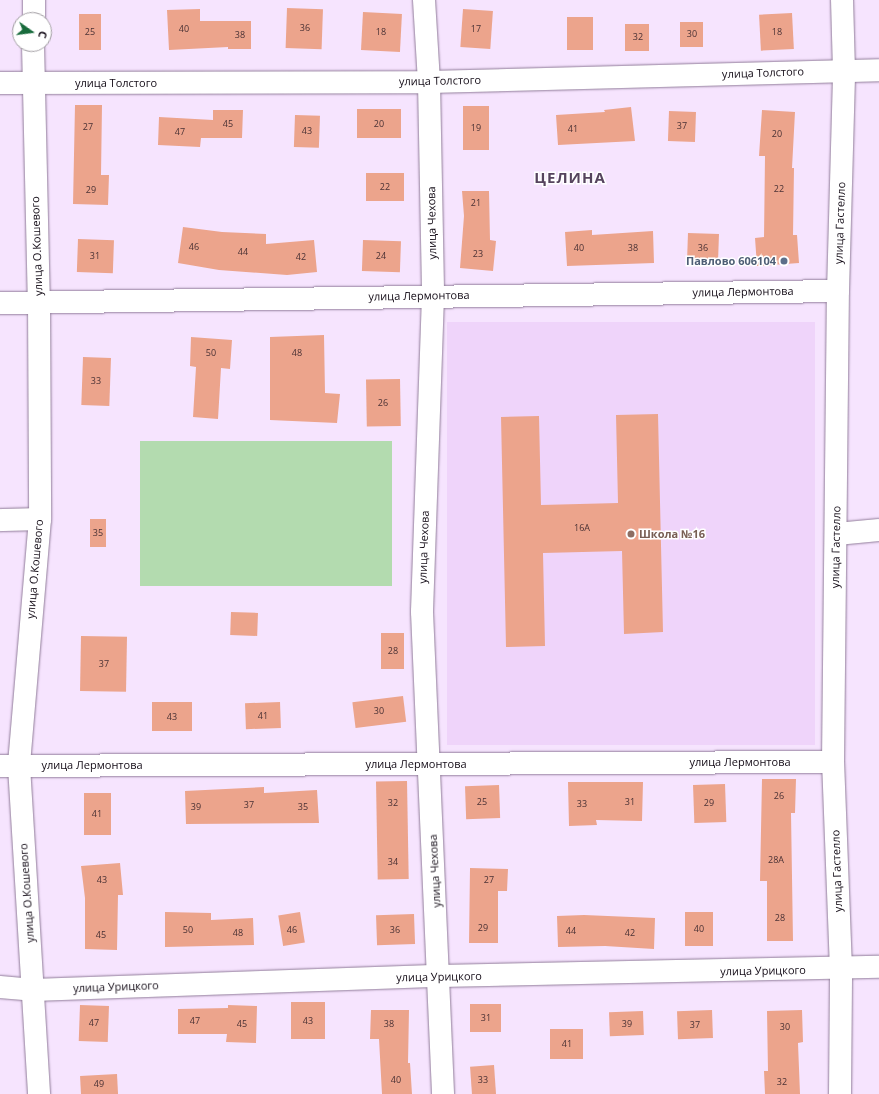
<!DOCTYPE html>
<html>
<head>
<meta charset="utf-8">
<style>
  body { margin:0 }
  #map { position:relative; width:879px; height:1094px; overflow:hidden; background:#f6e4fe; font-family:"Open Sans",sans-serif }
  div>[style] { position:absolute }
  [style*='--x'] { left:calc(var(--x)*1px); top:calc(var(--y)*1px); width:calc(var(--w)*1px); rotate:calc(var(--a)*1deg) }
  .built>* { inset:0; background:#efd4fa; transform-origin:0 0 }
  .green>* { inset:0; background:#b3dbaf; transform-origin:0 0 }
  .building>* { inset:0; background:#eca48c; transform-origin:0 0 }
  .roads { filter:drop-shadow(0 0 1px #917d9a) drop-shadow(0 0 1px #917d9a) }
  .street>* { height:22px; margin:-11px; padding:0 11px; transform-origin:11px; border-radius:11px; background:#fff }
  .dots>* { width:11px; height:11px; translate:-50% -50%; box-sizing:border-box; border:2px solid #fff; border-radius:50% }
  span { translate:-50% -50%; white-space:nowrap; text-align:center; line-height:1.15; -webkit-text-stroke:3px #fff; paint-order:stroke }
  .number-label { font-size:9px; color:#493134 }
  .number-label span { -webkit-text-stroke-width:0 }
  .street-label { font-size:11px; color:#130b16 }
  .service-label { font-size:11px; color:#4e5e75; font-weight:700 }
  .right { translate:-100% -50%; text-align:right }
  .education-label { font-size:11px; color:#785e54; font-weight:700 }
  .left { translate:0 -50%; text-align:left }
  .district-label { font-size:15px; color:#56445e; font-weight:700; letter-spacing:1px }
  .north { position:absolute; left:12px; top:12px; width:40px; height:40px; box-sizing:border-box; background:#fff; border:1px solid #a19da2; border-radius:50%; rotate:104deg; font-size:11px; font-weight:700; line-height:16px; text-align:center; color:#130b16 }
  .north::after { content:''; display:block; margin:auto; width:14px; height:18px; background:#186b3c; clip-path:polygon(50% 0,100% 100%,50% 72%,0 100%) }
</style>
</head>
<body>
<div id="map">
  <div class="built">
    <div style="left:815px;top:322px;width:423px;height:368px;rotate:90deg"></div>
  </div>
  <div class="green">
    <div style="left:140px;top:441px;width:252px;height:145px"></div>
  </div>
  <div class="building">
    <div style="left:287px;top:8px;width:36px;height:40px;rotate:2deg"></div>
    <div style="clip-path:polygon(200px 9px,200px 21px,251px 21px,251px 49px,228px 49px,228px 47px,169px 50px,167px 10px)"></div>
    <div style="left:463px;top:9px;width:30px;height:38px;rotate:4deg"></div>
    <div style="left:363px;top:12px;width:39px;height:38px;rotate:3deg"></div>
    <div style="left:792px;top:13px;width:36px;height:33px;rotate:87deg"></div>
    <div style="left:79px;top:14px;width:22px;height:36px"></div>
    <div style="left:567px;top:17px;width:26px;height:33px"></div>
    <div style="left:680px;top:22px;width:23px;height:25px"></div>
    <div style="left:625px;top:24px;width:24px;height:27px"></div>
    <div style="clip-path:polygon(75px 105px,102px 105px,101px 175px,109px 175px,108px 205px,73px 204px)"></div>
    <div style="left:463px;top:106px;width:26px;height:44px"></div>
    <div style="clip-path:polygon(631px 107px,635px 141px,558px 145px,556px 115px,605px 112px,604px 110px)"></div>
    <div style="left:357px;top:109px;width:44px;height:29px"></div>
    <div style="clip-path:polygon(213px 110px,243px 110px,242px 138px,201px 138px,200px 147px,158px 145px,159px 117px,213px 120px)"></div>
    <div style="clip-path:polygon(762px 110px,795px 112px,792px 168px,794px 168px,793px 235px,797px 235px,799px 263px,757px 266px,755px 238px,764px 237px,765px 156px,759px 156px)"></div>
    <div style="left:669px;top:111px;width:27px;height:30px;rotate:2deg"></div>
    <div style="left:295px;top:115px;width:25px;height:32px;rotate:2deg"></div>
    <div style="left:366px;top:173px;width:38px;height:28px"></div>
    <div style="clip-path:polygon(462px 191px,489px 191px,490px 240px,496px 241px,493px 271px,460px 268px,464px 216px)"></div>
    <div style="clip-path:polygon(183px 227px,222px 232px,266px 234px,266px 244px,314px 240px,317px 272px,287px 275px,219px 270px,178px 263px)"></div>
    <div style="clip-path:polygon(592px 230px,592px 235px,653px 231px,654px 263px,567px 266px,565px 232px)"></div>
    <div style="left:688px;top:233px;width:31px;height:30px;rotate:2deg"></div>
    <div style="left:78px;top:239px;width:36px;height:33px;rotate:2deg"></div>
    <div style="left:363px;top:240px;width:38px;height:31px;rotate:2deg"></div>
    <div style="clip-path:polygon(324px 335px,325px 393px,340px 394px,337px 423px,270px 420px,270px 337px)"></div>
    <div style="clip-path:polygon(191px 337px,232px 340px,230px 369px,221px 368px,218px 419px,193px 417px,196px 367px,190px 366px)"></div>
    <div style="left:83px;top:357px;width:28px;height:48px;rotate:2deg"></div>
    <div style="left:400px;top:379px;width:47px;height:34px;rotate:89deg"></div>
    <div style="clip-path:polygon(658px 414px,663px 632px,624px 634px,622px 551px,543px 553px,545px 646px,506px 647px,501px 417px,539px 416px,541px 505px,618px 503px,616px 415px)"></div>
    <div style="left:90px;top:519px;width:16px;height:28px"></div>
    <div style="left:231px;top:612px;width:27px;height:23px;rotate:2deg"></div>
    <div style="left:381px;top:633px;width:23px;height:36px"></div>
    <div style="left:81px;top:636px;width:46px;height:55px;rotate:1deg"></div>
    <div style="left:403px;top:696px;width:26px;height:51px;rotate:83deg"></div>
    <div style="left:152px;top:702px;width:40px;height:29px"></div>
    <div style="left:280px;top:702px;width:26px;height:35px;rotate:88deg"></div>
    <div style="clip-path:polygon(762px 779px,796px 779px,795px 813px,791px 813px,793px 941px,767px 941px,767px 881px,760px 881px)"></div>
    <div style="left:407px;top:781px;width:98px;height:31px;rotate:89deg"></div>
    <div style="clip-path:polygon(568px 782px,643px 782px,642px 821px,596px 820px,597px 825px,569px 826px)"></div>
    <div style="left:725px;top:784px;width:38px;height:32px;rotate:88deg"></div>
    <div style="left:499px;top:785px;width:33px;height:34px;rotate:88deg"></div>
    <div style="clip-path:polygon(264px 787px,264px 793px,317px 790px,319px 823px,186px 824px,185px 791px)"></div>
    <div style="left:84px;top:793px;width:27px;height:42px"></div>
    <div style="clip-path:polygon(120px 863px,123px 895px,118px 895px,117px 950px,85px 949px,85px 898px,81px 866px)"></div>
    <div style="clip-path:polygon(470px 868px,508px 869px,507px 891px,498px 891px,498px 943px,469px 943px)"></div>
    <div style="clip-path:polygon(165px 912px,211px 913px,211px 920px,253px 918px,254px 945px,165px 947px)"></div>
    <div style="left:300px;top:912px;width:31px;height:22px;rotate:81deg"></div>
    <div style="left:685px;top:912px;width:28px;height:34px"></div>
    <div style="left:414px;top:914px;width:30px;height:38px;rotate:88deg"></div>
    <div style="clip-path:polygon(584px 915px,655px 918px,654px 949px,605px 946px,558px 947px,557px 916px)"></div>
    <div style="left:325px;top:1002px;width:37px;height:34px;rotate:90deg"></div>
    <div style="left:470px;top:1004px;width:31px;height:28px"></div>
    <div style="left:80px;top:1005px;width:29px;height:36px;rotate:2deg"></div>
    <div style="clip-path:polygon(228px 1005px,257px 1006px,256px 1043px,226px 1042px,227px 1034px,178px 1034px,178px 1009px,228px 1008px)"></div>
    <div style="clip-path:polygon(371px 1010px,409px 1010px,408px 1063px,410px 1063px,412px 1094px,382px 1094px,379px 1039px,370px 1039px)"></div>
    <div style="left:712px;top:1010px;width:28px;height:35px;rotate:88deg"></div>
    <div style="clip-path:polygon(802px 1010px,803px 1042px,798px 1043px,800px 1094px,765px 1094px,764px 1071px,768px 1071px,767px 1011px)"></div>
    <div style="left:643px;top:1011px;width:24px;height:34px;rotate:88deg"></div>
    <div style="left:550px;top:1029px;width:33px;height:30px"></div>
    <div style="left:494px;top:1065px;width:29px;height:24px;rotate:86deg"></div>
    <div style="left:117px;top:1074px;width:20px;height:37px;rotate:87deg"></div>
  </div>
  <div class="roads">
    <div class="street">
      <div style="--x:424;--y:0;--w:82;--a:86.5"></div>
      <div style="--x:429;--y:82;--w:214;--a:88.9"></div>
      <div style="--x:433;--y:296;--w:316;--a:92"></div>
      <div style="--x:422;--y:612;--w:482;--a:87.5"></div>
      <div style="--x:34;--y:20;--w:20;--a:-90"></div>
      <div style="--x:33;--y:44;--w:257;--a:88.7"></div>
      <div style="--x:39;--y:301;--w:218;--a:89.7"></div>
      <div style="--x:40;--y:519;--w:248;--a:94.9"></div>
      <div style="--x:19;--y:766;--w:329;--a:86.5"></div>
      <div style="--x:0;--y:83;--w:429;--a:-0.1"></div>
      <div style="--x:429;--y:82;--w:450;--a:-1.5"></div>
      <div style="--x:0;--y:303;--w:838;--a:-0.82"></div>
      <div style="--x:0;--y:520;--w:40;--a:-1.4"></div>
      <div style="--x:837;--y:534;--w:42;--a:-5.4"></div>
      <div style="--x:0;--y:766;--w:833;--a:-0.28"></div>
      <div style="--x:0;--y:987;--w:33;--a:5"></div>
      <div style="--x:33;--y:990;--w:407;--a:-2"></div>
      <div style="--x:440;--y:976;--w:439;--a:-1.2"></div>
      <div style="--x:840;--y:1094;--w:125;--a:-89.5"></div>
      <div style="--x:841;--y:969;--w:207;--a:-92.2"></div>
      <div style="--x:833;--y:762;--w:471;--a:-89.4"></div>
      <div style="--x:838;--y:291;--w:220;--a:-88.4"></div>
      <div style="--x:844;--y:71;--w:71;--a:-91.6"></div>
    </div>
  </div>
  <div class="dots">
    <div style="left:784px;top:261px;background:#5c6f8a"></div>
    <div style="left:631px;top:534px;background:#8d6e63"></div>
  </div>
  <div class="number-label">
    <span style="left:305px;top:28px">36</span>
    <span style="left:184px;top:29px">40</span>
    <span style="left:476px;top:29px">17</span>
    <span style="left:90px;top:32px">25</span>
    <span style="left:381px;top:32px">18</span>
    <span style="left:777px;top:32px">18</span>
    <span style="left:692px;top:34px">30</span>
    <span style="left:240px;top:35px">38</span>
    <span style="left:638px;top:37px">32</span>
    <span style="left:228px;top:124px">45</span>
    <span style="left:379px;top:124px">20</span>
    <span style="left:682px;top:126px">37</span>
    <span style="left:88px;top:127px">27</span>
    <span style="left:476px;top:128px">19</span>
    <span style="left:573px;top:129px">41</span>
    <span style="left:307px;top:131px">43</span>
    <span style="left:180px;top:132px">47</span>
    <span style="left:777px;top:134px">20</span>
    <span style="left:385px;top:187px">22</span>
    <span style="left:779px;top:189px">22</span>
    <span style="left:91px;top:190px">29</span>
    <span style="left:476px;top:203px">21</span>
    <span style="left:194px;top:247px">46</span>
    <span style="left:579px;top:248px">40</span>
    <span style="left:633px;top:248px">38</span>
    <span style="left:703px;top:248px">36</span>
    <span style="left:243px;top:252px">44</span>
    <span style="left:478px;top:254px">23</span>
    <span style="left:95px;top:256px">31</span>
    <span style="left:381px;top:256px">24</span>
    <span style="left:301px;top:257px">42</span>
    <span style="left:211px;top:353px">50</span>
    <span style="left:297px;top:353px">48</span>
    <span style="left:96px;top:381px">33</span>
    <span style="left:383px;top:403px">26</span>
    <span style="left:582px;top:528px">16А</span>
    <span style="left:98px;top:533px">35</span>
    <span style="left:393px;top:651px">28</span>
    <span style="left:104px;top:664px">37</span>
    <span style="left:379px;top:711px">30</span>
    <span style="left:263px;top:716px">41</span>
    <span style="left:172px;top:717px">43</span>
    <span style="left:779px;top:796px">26</span>
    <span style="left:482px;top:802px">25</span>
    <span style="left:630px;top:802px">31</span>
    <span style="left:393px;top:803px">32</span>
    <span style="left:709px;top:803px">29</span>
    <span style="left:582px;top:804px">33</span>
    <span style="left:249px;top:805px">37</span>
    <span style="left:196px;top:807px">39</span>
    <span style="left:303px;top:807px">35</span>
    <span style="left:97px;top:814px">41</span>
    <span style="left:776px;top:860px">28А</span>
    <span style="left:393px;top:862px">34</span>
    <span style="left:102px;top:880px">43</span>
    <span style="left:489px;top:880px">27</span>
    <span style="left:780px;top:918px">28</span>
    <span style="left:483px;top:928px">29</span>
    <span style="left:699px;top:929px">40</span>
    <span style="left:188px;top:930px">50</span>
    <span style="left:292px;top:930px">46</span>
    <span style="left:395px;top:930px">36</span>
    <span style="left:571px;top:931px">44</span>
    <span style="left:238px;top:933px">48</span>
    <span style="left:630px;top:933px">42</span>
    <span style="left:101px;top:935px">45</span>
    <span style="left:486px;top:1018px">31</span>
    <span style="left:195px;top:1021px">47</span>
    <span style="left:308px;top:1021px">43</span>
    <span style="left:94px;top:1023px">47</span>
    <span style="left:242px;top:1024px">45</span>
    <span style="left:389px;top:1024px">38</span>
    <span style="left:627px;top:1024px">39</span>
    <span style="left:695px;top:1025px">37</span>
    <span style="left:785px;top:1027px">30</span>
    <span style="left:567px;top:1044px">41</span>
    <span style="left:396px;top:1080px">40</span>
    <span style="left:483px;top:1080px">33</span>
    <span style="left:782px;top:1082px">32</span>
    <span style="left:99px;top:1084px">49</span>
  </div>
  <div class="street-label">
    <span style="left:763px;top:73px;rotate:-2deg">улица Толстого</span>
    <span style="left:440px;top:81px;rotate:-1deg">улица Толстого</span>
    <span style="left:116px;top:83px">улица Толстого</span>
    <span style="left:432px;top:223px;rotate:-91deg">улица Чехова</span>
    <span style="left:840px;top:223px;rotate:-88deg">улица Гастелло</span>
    <span style="left:37px;top:246px;rotate:-92deg">улица О.Кошевого</span>
    <span style="left:743px;top:292px;rotate:-1deg">улица Лермонтова</span>
    <span style="left:419px;top:296px;rotate:-1deg">улица Лермонтова</span>
    <span style="left:424px;top:547px;rotate:-88deg">улица Чехова</span>
    <span style="left:836px;top:547px;rotate:-89deg">улица Гастелло</span>
    <span style="left:35px;top:569px;rotate:-85deg">улица О.Кошевого</span>
    <span style="left:740px;top:762px">улица Лермонтова</span>
    <span style="left:416px;top:764px">улица Лермонтова</span>
    <span style="left:92px;top:765px">улица Лермонтова</span>
    <span style="left:435px;top:871px;rotate:-93deg">улица Чехова</span>
    <span style="left:837px;top:871px;rotate:-92deg">улица Гастелло</span>
    <span style="left:27px;top:893px;rotate:-94deg">улица О.Кошевого</span>
    <span style="left:763px;top:971px;rotate:-1deg">улица Урицкого</span>
    <span style="left:439px;top:977px;rotate:-1deg">улица Урицкого</span>
    <span style="left:116px;top:987px;rotate:-2deg">улица Урицкого</span>
  </div>
  <div class="service-label">
    <span class="right" style="left:776px;top:261px">Павлово 606104</span>
  </div>
  <div class="education-label">
    <span class="left" style="left:639px;top:534px">Школа №16</span>
  </div>
  <div class="district-label">
    <span style="left:570px;top:178px">ЦЕЛИНА</span>
  </div>
  <div class="north">С</div>
</div>
</body>
</html>
